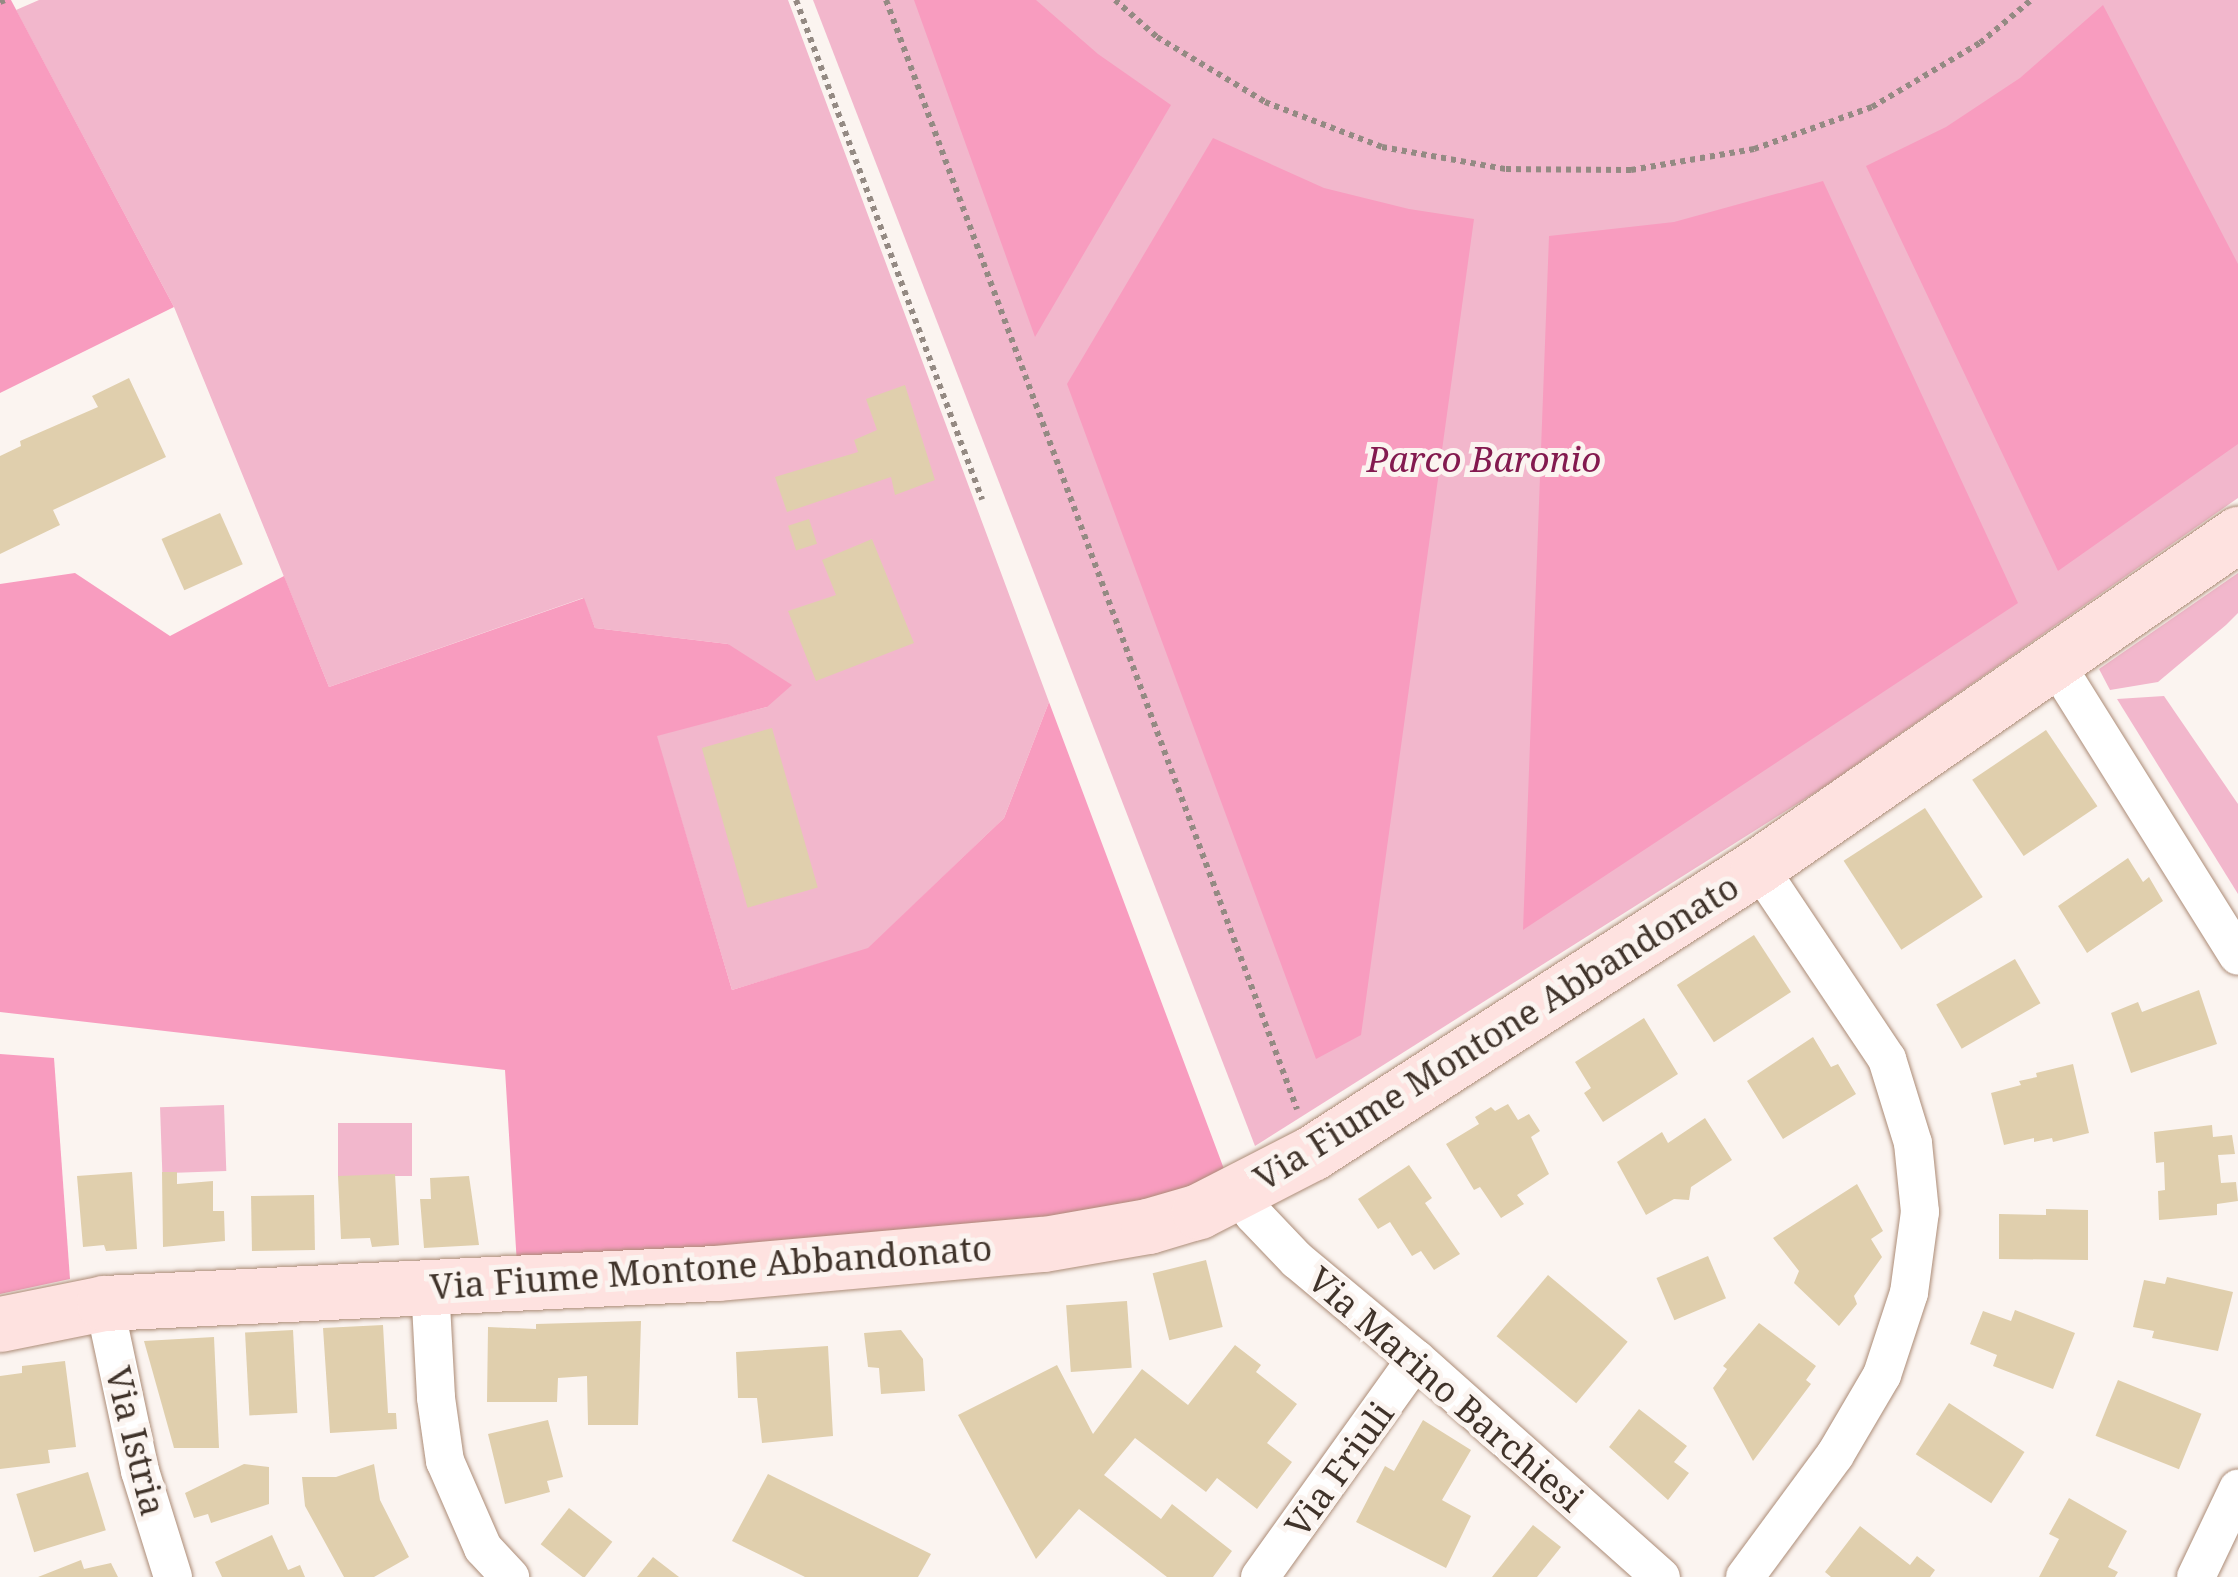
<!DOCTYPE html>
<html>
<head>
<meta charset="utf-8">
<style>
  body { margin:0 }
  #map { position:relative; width:2238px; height:1577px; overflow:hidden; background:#fbf4f0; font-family:"Noto Serif",serif }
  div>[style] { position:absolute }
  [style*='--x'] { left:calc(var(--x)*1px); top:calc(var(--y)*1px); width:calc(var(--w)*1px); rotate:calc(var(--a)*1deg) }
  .green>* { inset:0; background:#f2b7cc; transform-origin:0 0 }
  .forest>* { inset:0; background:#f89cbf }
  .building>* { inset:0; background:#e0cfad; transform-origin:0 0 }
  .path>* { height:6px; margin-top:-3px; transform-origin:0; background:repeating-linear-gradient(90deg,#948a83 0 5px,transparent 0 10px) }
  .roads { filter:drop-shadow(0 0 2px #ac8c77) drop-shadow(0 0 2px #ac8c77) }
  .street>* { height:38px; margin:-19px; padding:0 19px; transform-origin:19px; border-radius:19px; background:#fff }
  .secondary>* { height:55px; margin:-27.5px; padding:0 27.5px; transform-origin:27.5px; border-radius:27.5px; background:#fee2e0 }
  span { translate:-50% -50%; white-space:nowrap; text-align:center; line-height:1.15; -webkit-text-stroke:10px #fbf4f0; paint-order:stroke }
  .park-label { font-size:35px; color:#831a4f; font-style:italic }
  .street-label { font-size:35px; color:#40332a }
</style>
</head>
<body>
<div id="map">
  <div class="green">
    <div style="clip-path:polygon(39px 0,788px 0,1049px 702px,1004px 818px,868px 949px,732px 990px,656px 735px,767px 707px,728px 644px,595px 628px,583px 598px,329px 687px,174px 307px,16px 10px)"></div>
    <div style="clip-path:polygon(813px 0,2238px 0,2238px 498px,1824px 787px,1255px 1146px)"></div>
    <div style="clip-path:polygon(2238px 573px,2238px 613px,2226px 625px,2158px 682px,2110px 690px,2099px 669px)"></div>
    <div style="clip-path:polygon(2164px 696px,2238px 804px,2238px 894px,2117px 699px)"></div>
    <div style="left:224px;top:1105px;width:66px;height:64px;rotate:88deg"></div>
    <div style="left:338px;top:1123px;width:74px;height:53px"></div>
  </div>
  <div class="forest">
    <div style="clip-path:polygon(0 0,11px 0,174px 307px,0 393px)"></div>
    <div style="clip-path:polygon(914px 0,1036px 0,1098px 54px,1171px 105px,1035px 337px)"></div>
    <div style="clip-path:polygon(2103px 5px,2238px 264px,2238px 444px,2058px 571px,1866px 166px,1946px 127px,2020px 78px)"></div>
    <div style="clip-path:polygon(1213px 138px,1324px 188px,1409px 209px,1474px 219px,1361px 1035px,1316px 1059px,1067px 384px)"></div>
    <div style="clip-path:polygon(1823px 181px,2018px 603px,1523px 930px,1549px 236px,1674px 222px)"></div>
    <div style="clip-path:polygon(75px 573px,170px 636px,284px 576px,329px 687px,584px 598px,595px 628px,728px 644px,792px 685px,767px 707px,657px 736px,732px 990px,868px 948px,1004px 818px,1049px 702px,1224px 1169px,1142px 1211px,517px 1265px,505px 1070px,0 1012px,0 584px)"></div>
    <div style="clip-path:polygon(0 1054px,54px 1058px,70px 1279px,0 1294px)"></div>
  </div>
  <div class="building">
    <div style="clip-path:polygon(129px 378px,166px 457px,53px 510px,60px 525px,0 554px,0 456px,21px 446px,20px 441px,98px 407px,92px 396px)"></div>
    <div style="clip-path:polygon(905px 385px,935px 480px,895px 495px,891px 477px,787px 512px,775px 477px,858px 452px,854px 440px,877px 430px,866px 399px)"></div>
    <div style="left:220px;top:513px;width:56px;height:64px;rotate:66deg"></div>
    <div style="left:809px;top:519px;width:26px;height:22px;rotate:72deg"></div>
    <div style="clip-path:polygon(872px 539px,914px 643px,816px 681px,788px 611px,836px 595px,822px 560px)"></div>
    <div style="left:772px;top:728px;width:166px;height:73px;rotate:74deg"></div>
    <div style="left:2046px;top:730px;width:92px;height:89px;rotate:56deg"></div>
    <div style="left:1925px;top:808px;width:106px;height:97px;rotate:57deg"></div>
    <div style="clip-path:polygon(2128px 858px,2143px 882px,2149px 877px,2163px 901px,2087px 953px,2058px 906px)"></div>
    <div style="left:1754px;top:935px;width:68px;height:92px;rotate:57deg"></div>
    <div style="left:2015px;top:959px;width:51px;height:91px;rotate:60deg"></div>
    <div style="clip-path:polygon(2199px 990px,2217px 1044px,2131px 1073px,2111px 1013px,2138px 1002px,2142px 1012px)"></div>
    <div style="clip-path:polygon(1644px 1018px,1678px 1074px,1603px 1122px,1584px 1093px,1591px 1088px,1575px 1062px)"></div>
    <div style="clip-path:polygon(1813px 1037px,1831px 1067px,1838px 1064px,1856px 1094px,1783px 1139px,1747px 1081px)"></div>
    <div style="clip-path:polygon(2073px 1064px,2089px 1133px,2053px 1142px,2052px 1138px,2034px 1142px,2034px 1138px,2004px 1145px,1991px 1093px,2021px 1085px,2019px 1081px,2037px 1077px,2036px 1073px)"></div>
    <div style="clip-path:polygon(1508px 1104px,1518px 1120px,1529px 1114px,1540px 1131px,1531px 1137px,1549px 1174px,1517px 1195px,1524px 1204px,1501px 1218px,1480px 1187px,1474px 1190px,1446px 1144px,1479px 1124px,1475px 1117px,1491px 1107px,1495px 1111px)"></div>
    <div style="clip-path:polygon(1705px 1118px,1732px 1160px,1691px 1187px,1689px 1200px,1674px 1199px,1646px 1215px,1617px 1162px,1662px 1132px,1668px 1143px)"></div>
    <div style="clip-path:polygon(2212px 1125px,2213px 1137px,2232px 1135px,2235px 1154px,2218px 1155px,2221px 1183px,2236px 1182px,2238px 1201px,2217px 1204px,2217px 1215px,2159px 1220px,2158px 1191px,2165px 1190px,2164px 1162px,2156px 1163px,2154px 1132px)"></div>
    <div style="clip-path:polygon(1409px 1165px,1432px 1198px,1425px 1203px,1460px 1254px,1434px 1270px,1421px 1251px,1412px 1256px,1390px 1222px,1378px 1229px,1358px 1199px)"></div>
    <div style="clip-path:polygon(132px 1172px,137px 1249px,106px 1251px,104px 1245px,83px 1247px,77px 1176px)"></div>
    <div style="clip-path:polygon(162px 1172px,177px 1172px,177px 1184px,213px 1181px,213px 1211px,224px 1211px,225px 1241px,163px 1247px)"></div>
    <div style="clip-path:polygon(395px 1174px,399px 1245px,372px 1247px,370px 1238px,341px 1239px,338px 1176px)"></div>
    <div style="clip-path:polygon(469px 1176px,479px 1245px,424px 1248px,420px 1199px,431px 1199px,430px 1178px)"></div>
    <div style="clip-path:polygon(1857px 1184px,1883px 1231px,1871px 1239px,1882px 1257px,1854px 1296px,1857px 1304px,1839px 1326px,1794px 1283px,1799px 1271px,1773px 1238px)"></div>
    <div style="left:314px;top:1195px;width:55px;height:63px;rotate:89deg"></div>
    <div style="clip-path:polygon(2046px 1209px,2088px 1210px,2088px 1260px,1999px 1259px,1999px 1214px,2046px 1215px)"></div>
    <div style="left:1708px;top:1256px;width:46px;height:56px;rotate:67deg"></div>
    <div style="left:1206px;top:1260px;width:69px;height:55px;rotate:76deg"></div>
    <div style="left:1548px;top:1275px;width:104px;height:80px;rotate:40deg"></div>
    <div style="clip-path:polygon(2167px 1277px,2233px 1292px,2218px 1351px,2152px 1338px,2154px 1331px,2133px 1327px,2144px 1280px,2165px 1284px)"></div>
    <div style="left:1127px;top:1301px;width:67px;height:61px;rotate:86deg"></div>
    <div style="clip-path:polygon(2015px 1310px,2075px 1333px,2053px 1389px,1993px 1366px,1997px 1355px,1970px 1344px,1983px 1311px,2011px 1321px)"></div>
    <div style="clip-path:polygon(641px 1321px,638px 1425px,588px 1425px,587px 1376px,558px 1378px,557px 1402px,487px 1402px,488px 1327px,536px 1329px,536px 1324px)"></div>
    <div style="clip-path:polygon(1759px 1323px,1816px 1366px,1806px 1380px,1811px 1384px,1753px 1461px,1713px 1388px,1727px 1369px,1723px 1366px)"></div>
    <div style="clip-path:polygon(383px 1325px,388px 1413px,396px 1413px,397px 1429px,330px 1433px,323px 1328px)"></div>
    <div style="left:293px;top:1330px;width:83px;height:48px;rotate:87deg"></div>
    <div style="clip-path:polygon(901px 1330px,923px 1359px,925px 1391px,881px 1394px,879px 1368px,868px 1367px,864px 1333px)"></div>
    <div style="clip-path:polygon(214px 1337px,219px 1448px,174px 1448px,144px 1341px)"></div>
    <div style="clip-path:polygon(1235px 1345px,1261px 1365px,1256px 1372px,1297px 1404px,1267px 1443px,1292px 1462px,1257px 1509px,1217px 1478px,1206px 1492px,1135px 1438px,1104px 1475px,1161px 1519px,1172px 1504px,1232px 1551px,1213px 1577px,1167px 1577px,1079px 1509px,1036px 1559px,958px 1415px,1057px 1365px,1093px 1434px,1142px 1369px,1188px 1405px)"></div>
    <div style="clip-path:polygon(828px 1346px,833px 1436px,762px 1443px,757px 1398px,738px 1398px,736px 1352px)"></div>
    <div style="clip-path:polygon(65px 1361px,76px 1447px,48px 1450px,50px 1463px,0 1469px,0 1376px,22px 1373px,22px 1366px)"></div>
    <div style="left:2118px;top:1380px;width:90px;height:60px;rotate:22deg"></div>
    <div style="left:1949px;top:1403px;width:90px;height:61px;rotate:33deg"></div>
    <div style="clip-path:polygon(1639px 1409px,1687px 1446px,1674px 1462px,1689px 1473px,1668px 1500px,1609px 1447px)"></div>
    <div style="clip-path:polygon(548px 1420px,563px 1477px,547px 1481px,550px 1492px,505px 1504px,488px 1434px)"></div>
    <div style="clip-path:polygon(1423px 1420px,1471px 1450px,1442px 1500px,1471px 1516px,1446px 1568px,1356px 1522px,1385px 1466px,1394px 1471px)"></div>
    <div style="clip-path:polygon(244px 1464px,269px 1467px,269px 1504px,211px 1523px,208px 1514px,194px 1518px,185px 1493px)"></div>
    <div style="clip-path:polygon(374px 1464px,380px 1500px,409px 1557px,374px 1577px,344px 1577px,305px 1506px,302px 1477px,336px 1477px)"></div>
    <div style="left:88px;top:1472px;width:61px;height:75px;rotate:73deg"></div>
    <div style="clip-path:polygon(768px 1474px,931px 1554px,918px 1577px,805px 1577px,732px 1541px)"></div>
    <div style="clip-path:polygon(2069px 1498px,2127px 1531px,2108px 1567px,2118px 1572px,2115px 1577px,2039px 1577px,2059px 1539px,2049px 1534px)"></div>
    <div style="left:569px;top:1508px;width:55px;height:46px;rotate:38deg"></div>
    <div style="clip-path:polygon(1533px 1525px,1561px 1547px,1537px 1577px,1492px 1577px)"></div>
    <div style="clip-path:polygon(1860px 1526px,1910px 1565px,1917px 1556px,1935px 1570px,1930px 1577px,1831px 1577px,1825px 1572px)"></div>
    <div style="clip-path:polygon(272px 1535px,288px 1570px,300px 1565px,305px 1577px,222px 1577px,215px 1562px)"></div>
    <div style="clip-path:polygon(653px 1557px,679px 1577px,637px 1577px)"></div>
    <div style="clip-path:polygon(81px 1560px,84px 1569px,111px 1563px,118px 1577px,38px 1577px)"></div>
  </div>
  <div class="path">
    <div style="--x:796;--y:0;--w:533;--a:69.56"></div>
    <div style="--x:886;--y:0;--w:1183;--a:69.67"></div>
    <div style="--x:1115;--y:0;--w:56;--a:41.4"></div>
    <div style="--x:1157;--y:37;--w:126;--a:31"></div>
    <div style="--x:1265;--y:102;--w:125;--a:21"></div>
    <div style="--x:1382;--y:147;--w:126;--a:10.1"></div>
    <div style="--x:1506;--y:169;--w:125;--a:0.5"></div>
    <div style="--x:1631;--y:170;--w:125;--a:-9.7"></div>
    <div style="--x:1754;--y:149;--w:125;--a:-19.6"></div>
    <div style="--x:1872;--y:107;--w:126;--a:-30.7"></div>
    <div style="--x:1980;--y:43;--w:67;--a:-40.1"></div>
    <div style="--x:0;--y:2;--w:5;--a:-22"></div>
  </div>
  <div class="roads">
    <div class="street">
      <div style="--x:2055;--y:663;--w:345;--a:58"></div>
      <div style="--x:1240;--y:1193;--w:25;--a:58"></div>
      <div style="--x:1253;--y:1214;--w:64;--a:46.3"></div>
      <div style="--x:1297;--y:1260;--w:155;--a:39.8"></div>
      <div style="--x:1416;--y:1359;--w:328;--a:41.7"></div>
      <div style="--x:430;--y:1286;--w:112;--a:86.9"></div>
      <div style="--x:436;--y:1398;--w:64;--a:81.9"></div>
      <div style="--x:445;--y:1461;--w:95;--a:66.4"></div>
      <div style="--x:483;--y:1548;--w:40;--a:47"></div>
      <div style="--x:104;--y:1303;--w:172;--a:77.9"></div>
      <div style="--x:140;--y:1471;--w:111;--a:72.7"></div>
      <div style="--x:1260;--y:1577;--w:268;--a:-54.4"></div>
      <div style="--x:1745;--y:1577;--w:152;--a:-53.6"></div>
      <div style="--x:1835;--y:1455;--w:93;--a:-59.6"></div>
      <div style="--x:1882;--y:1375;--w:86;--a:-71.8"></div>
      <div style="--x:1909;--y:1293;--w:82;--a:-82.3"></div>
      <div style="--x:1920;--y:1212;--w:69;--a:-95.8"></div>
      <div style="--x:1913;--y:1143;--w:88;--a:-107.2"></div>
      <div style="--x:1887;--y:1059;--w:232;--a:-123.8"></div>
      <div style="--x:2196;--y:1577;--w:98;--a:-64.5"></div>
    </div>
    <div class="secondary">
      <div style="--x:0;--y:1324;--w:106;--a:-11.4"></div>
      <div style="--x:104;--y:1303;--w:613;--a:-2.81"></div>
      <div style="--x:716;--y:1273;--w:329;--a:-5.1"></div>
      <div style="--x:1044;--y:1244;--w:106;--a:-9.8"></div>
      <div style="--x:1148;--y:1226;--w:53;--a:-16.4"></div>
      <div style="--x:1199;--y:1211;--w:127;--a:-27.2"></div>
      <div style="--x:1312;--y:1153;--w:530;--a:-32.76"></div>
      <div style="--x:1758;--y:866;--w:584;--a:-34.67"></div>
    </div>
  </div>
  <div class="park-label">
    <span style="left:1484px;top:459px">Parco Baronio</span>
  </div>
  <div class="street-label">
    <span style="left:1496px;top:1032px;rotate:-32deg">Via Fiume Montone Abbandonato</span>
    <span style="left:711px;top:1267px;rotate:-4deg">Via Fiume Montone Abbandonato</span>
    <span style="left:1446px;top:1389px;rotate:41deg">Via Marino Barchiesi</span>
    <span style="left:136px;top:1441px;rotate:76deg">Via Istria</span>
    <span style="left:1339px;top:1469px;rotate:-54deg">Via Friuli</span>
  </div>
</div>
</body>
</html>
